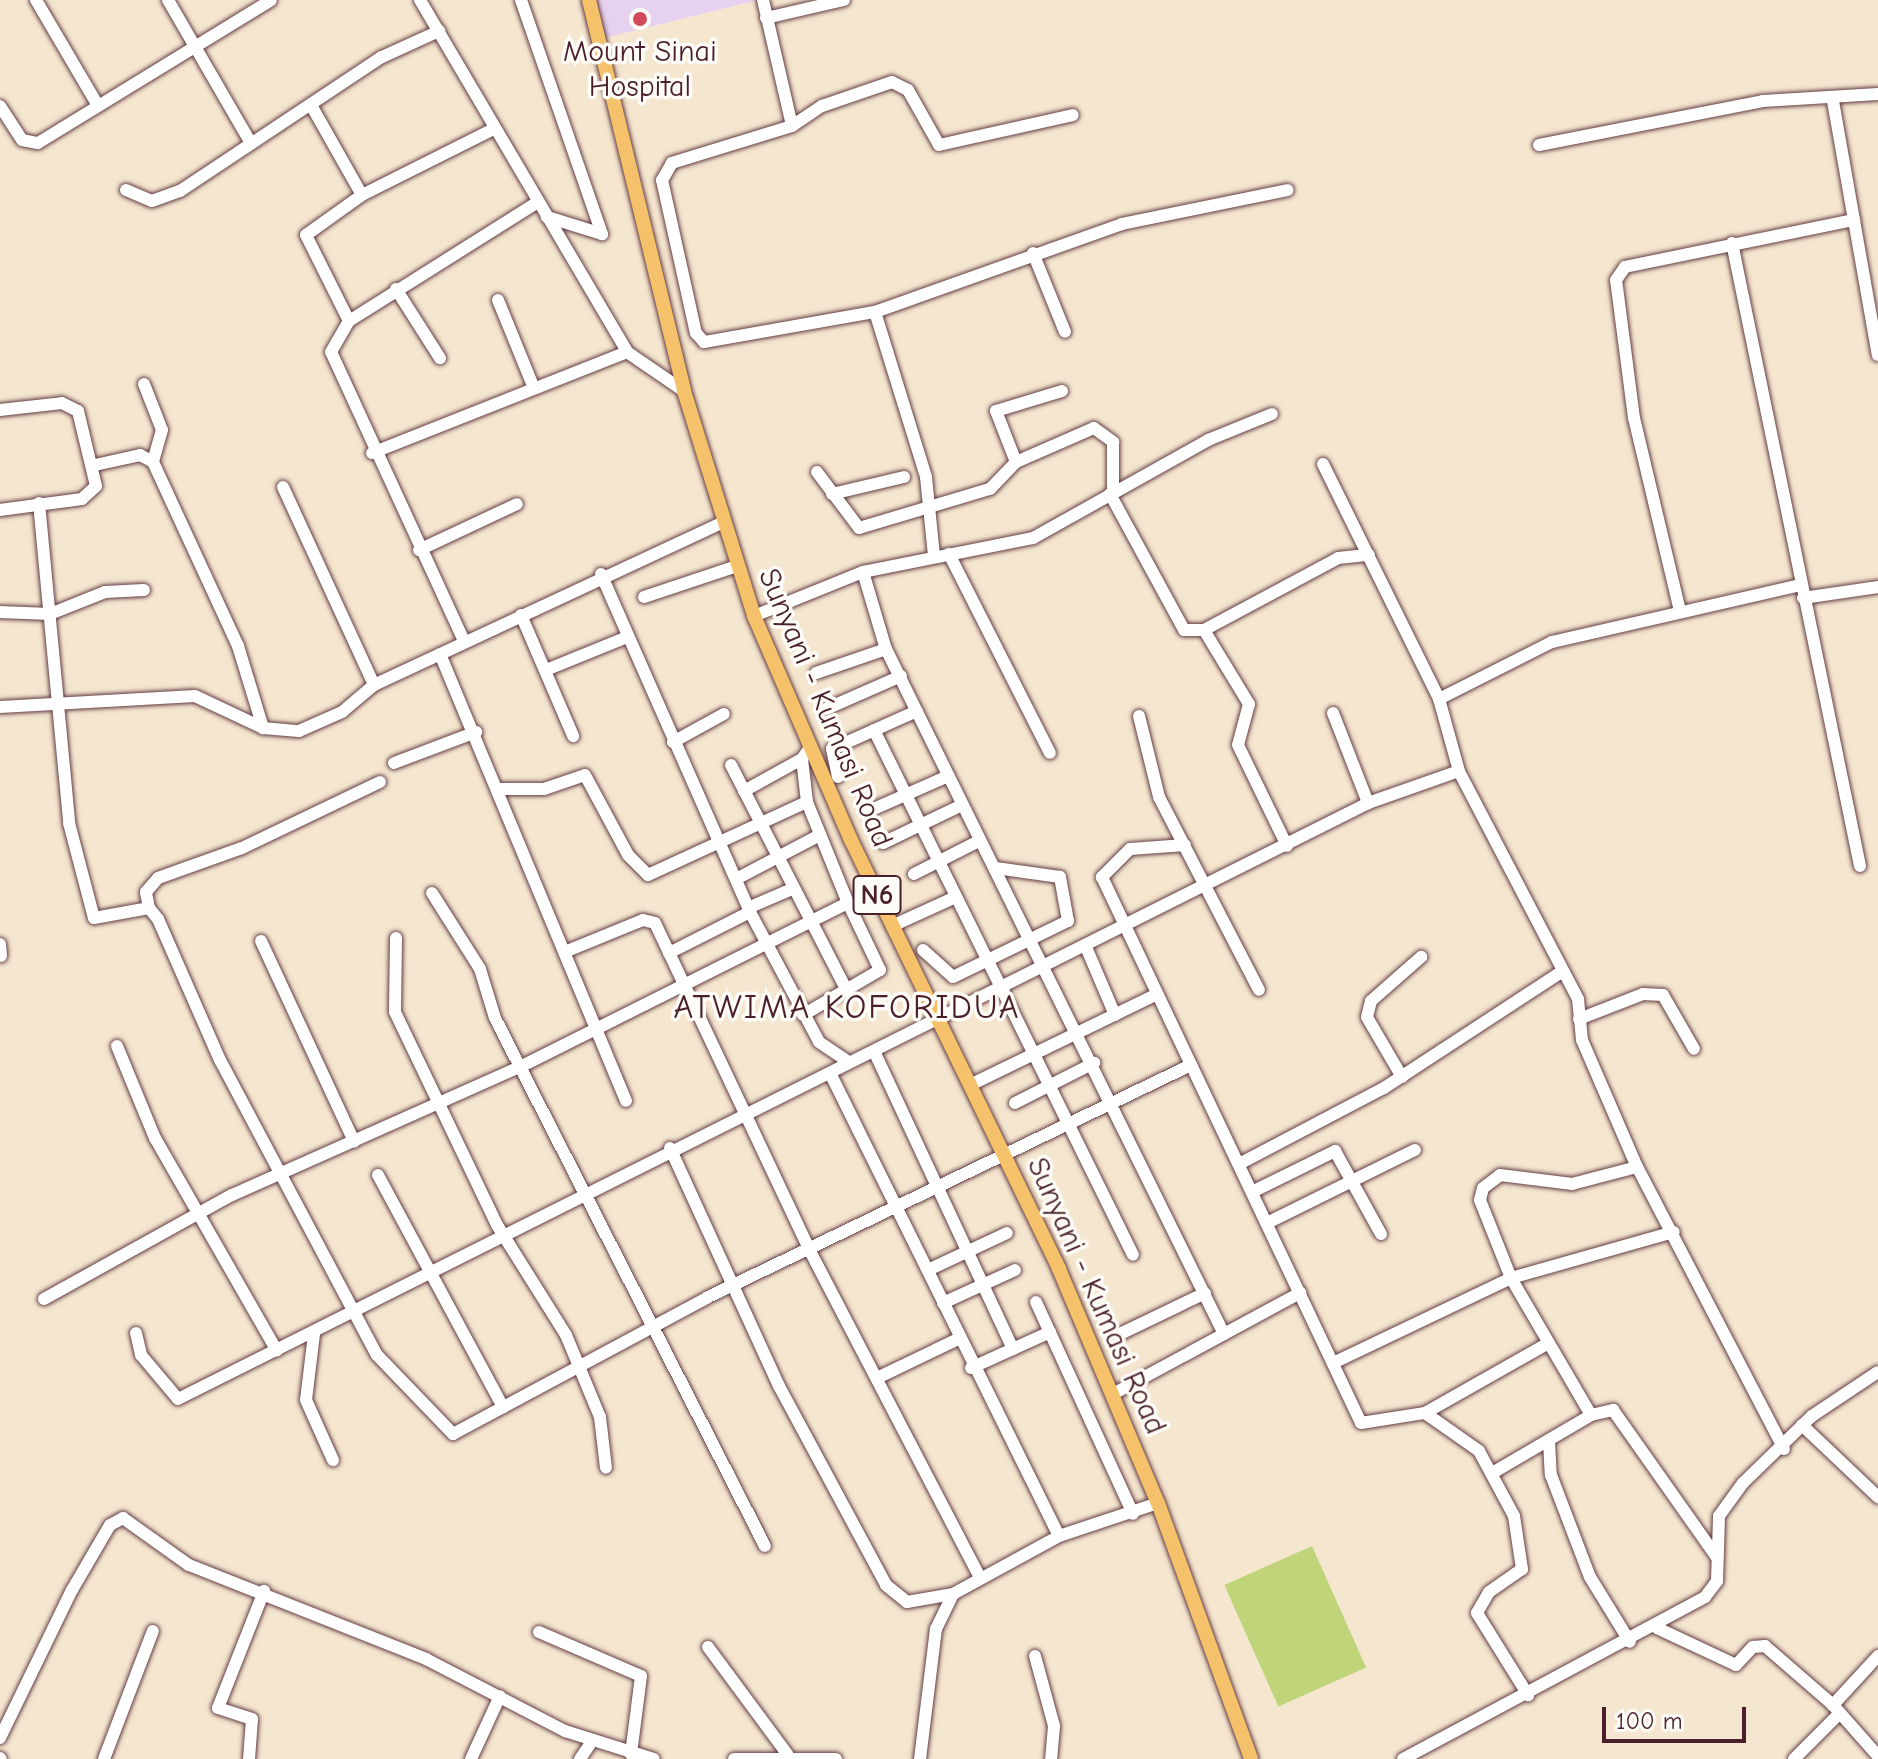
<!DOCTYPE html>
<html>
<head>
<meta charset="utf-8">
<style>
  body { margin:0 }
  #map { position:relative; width:1878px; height:1759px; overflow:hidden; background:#f5e6cf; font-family:"Comic Neue",sans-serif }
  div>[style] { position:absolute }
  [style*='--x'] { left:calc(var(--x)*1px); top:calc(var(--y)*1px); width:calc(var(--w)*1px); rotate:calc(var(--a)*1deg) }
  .built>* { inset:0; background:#e6d2f0 }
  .green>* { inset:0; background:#c0d579; transform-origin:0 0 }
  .roads { filter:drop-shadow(0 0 2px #643d44) drop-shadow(0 0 2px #643d44) }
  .minor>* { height:12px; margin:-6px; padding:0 6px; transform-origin:6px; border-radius:6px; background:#fff }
  .major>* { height:14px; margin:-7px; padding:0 7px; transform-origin:7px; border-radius:7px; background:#f5c16b }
  .dots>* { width:22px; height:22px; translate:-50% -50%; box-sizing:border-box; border:4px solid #fdfcf7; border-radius:50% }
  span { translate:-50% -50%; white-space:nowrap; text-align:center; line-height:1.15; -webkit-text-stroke:7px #fdfcf7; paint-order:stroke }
  .shield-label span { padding:2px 6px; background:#fdfcf7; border:2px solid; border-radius:6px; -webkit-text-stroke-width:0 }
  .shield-label { font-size:28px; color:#4a1f2b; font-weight:700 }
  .poi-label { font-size:30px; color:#4a1f2b }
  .street-label { font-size:30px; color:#4a1f2b }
  .quarter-label { font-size:34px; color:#4a1f2b; letter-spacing:2px }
  .scale { position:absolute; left:1602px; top:1707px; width:144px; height:36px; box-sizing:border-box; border:4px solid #4a1f2b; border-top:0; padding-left:10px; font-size:24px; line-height:28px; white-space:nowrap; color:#4a1f2b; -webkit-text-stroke:6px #fdfcf7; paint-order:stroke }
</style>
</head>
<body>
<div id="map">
  <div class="built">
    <div style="clip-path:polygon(594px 0,758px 0,604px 38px)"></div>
  </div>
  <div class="green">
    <div style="left:1312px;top:1546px;width:133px;height:96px;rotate:66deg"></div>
  </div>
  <div class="roads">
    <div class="minor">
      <div style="--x:36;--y:0;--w:121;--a:59.6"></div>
      <div style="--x:168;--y:0;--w:162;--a:59.9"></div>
      <div style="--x:420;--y:0;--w:408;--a:59.5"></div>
      <div style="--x:627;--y:352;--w:69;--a:34.4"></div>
      <div style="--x:521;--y:0;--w:248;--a:70.9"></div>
      <div style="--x:602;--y:234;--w:58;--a:-162.8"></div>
      <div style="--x:763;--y:0;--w:129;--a:77"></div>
      <div style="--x:792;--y:126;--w:126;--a:162.9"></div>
      <div style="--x:672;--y:163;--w:20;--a:120"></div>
      <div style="--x:662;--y:180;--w:157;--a:77.5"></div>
      <div style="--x:696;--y:333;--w:12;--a:48"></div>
      <div style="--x:704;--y:342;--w:174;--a:-10"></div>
      <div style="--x:875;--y:312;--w:262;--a:-19.6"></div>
      <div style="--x:1122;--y:224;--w:169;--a:-11.6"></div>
      <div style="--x:766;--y:18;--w:80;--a:-13"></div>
      <div style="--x:1833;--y:101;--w:258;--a:80"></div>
      <div style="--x:311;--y:105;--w:103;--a:60.5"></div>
      <div style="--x:362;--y:195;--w:148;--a:-26.6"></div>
      <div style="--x:0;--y:106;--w:40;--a:57.1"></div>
      <div style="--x:22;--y:140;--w:16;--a:11"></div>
      <div style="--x:38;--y:143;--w:273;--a:-31.5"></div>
      <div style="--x:792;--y:126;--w:36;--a:-34"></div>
      <div style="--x:822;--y:106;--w:74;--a:-18.9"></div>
      <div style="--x:892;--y:82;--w:18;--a:27"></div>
      <div style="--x:908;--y:90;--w:63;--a:60.6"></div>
      <div style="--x:939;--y:145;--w:137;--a:-12.6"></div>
      <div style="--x:1539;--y:145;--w:228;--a:-11.1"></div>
      <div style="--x:1763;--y:101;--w:115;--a:-3.5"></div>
      <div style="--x:126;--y:190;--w:28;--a:23"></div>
      <div style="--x:152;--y:201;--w:30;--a:-20"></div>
      <div style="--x:180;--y:191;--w:242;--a:-33.6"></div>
      <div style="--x:382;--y:57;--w:63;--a:-24.5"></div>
      <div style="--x:1732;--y:243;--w:636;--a:78.39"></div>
      <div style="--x:1033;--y:253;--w:85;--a:67.9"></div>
      <div style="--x:396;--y:289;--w:82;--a:57.5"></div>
      <div style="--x:498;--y:300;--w:95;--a:67.8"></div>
      <div style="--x:875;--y:312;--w:173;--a:72.8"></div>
      <div style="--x:926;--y:477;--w:79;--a:84.2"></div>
      <div style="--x:349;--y:321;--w:96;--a:-116.6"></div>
      <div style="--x:306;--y:235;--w:69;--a:-35.5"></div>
      <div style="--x:144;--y:384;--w:49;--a:68.6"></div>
      <div style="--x:162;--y:430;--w:33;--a:106"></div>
      <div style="--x:0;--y:410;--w:62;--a:-6.4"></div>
      <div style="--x:62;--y:403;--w:18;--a:27"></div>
      <div style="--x:78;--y:411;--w:77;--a:76.5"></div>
      <div style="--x:96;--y:486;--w:19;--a:137"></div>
      <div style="--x:82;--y:499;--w:83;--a:172.4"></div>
      <div style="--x:372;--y:453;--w:274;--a:-21.6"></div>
      <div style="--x:1016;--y:462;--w:55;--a:-111.4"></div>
      <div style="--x:996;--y:411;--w:69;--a:-16.9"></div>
      <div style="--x:1323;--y:464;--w:262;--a:63.7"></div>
      <div style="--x:95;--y:465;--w:46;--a:-12.5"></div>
      <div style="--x:140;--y:455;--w:15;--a:28"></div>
      <div style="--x:153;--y:462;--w:203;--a:65.2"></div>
      <div style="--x:238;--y:646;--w:86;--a:73"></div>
      <div style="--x:817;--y:472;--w:70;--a:53.1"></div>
      <div style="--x:859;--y:528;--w:137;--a:-16.6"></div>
      <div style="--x:990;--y:489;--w:37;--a:-46"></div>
      <div style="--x:1016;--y:462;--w:85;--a:-23.6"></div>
      <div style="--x:1094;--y:428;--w:24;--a:36"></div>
      <div style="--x:1113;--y:442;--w:47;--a:90"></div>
      <div style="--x:283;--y:487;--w:218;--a:65.3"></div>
      <div style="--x:832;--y:494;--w:74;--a:-13.3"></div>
      <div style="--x:1110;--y:494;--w:155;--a:61.4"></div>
      <div style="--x:1184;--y:630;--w:20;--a:0"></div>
      <div style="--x:1204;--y:630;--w:152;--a:-28.2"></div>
      <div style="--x:1338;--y:558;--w:31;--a:-6"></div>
      <div style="--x:39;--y:503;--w:321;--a:84.6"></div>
      <div style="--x:69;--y:823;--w:98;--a:75.3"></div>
      <div style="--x:94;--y:918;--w:56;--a:-10.3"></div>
      <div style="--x:149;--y:908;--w:14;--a:51"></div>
      <div style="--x:158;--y:919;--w:154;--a:66.3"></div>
      <div style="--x:220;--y:1060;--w:334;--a:62"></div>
      <div style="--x:377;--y:1355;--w:110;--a:46.1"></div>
      <div style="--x:453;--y:1434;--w:289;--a:-28.2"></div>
      <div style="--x:708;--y:1297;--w:536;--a:-25.66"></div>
      <div style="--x:419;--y:550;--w:108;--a:-25.1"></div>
      <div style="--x:949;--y:554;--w:223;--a:63.1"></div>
      <div style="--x:863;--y:572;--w:173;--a:-11.3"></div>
      <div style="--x:1033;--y:538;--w:201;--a:-29.2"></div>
      <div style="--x:1208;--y:440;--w:69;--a:-22.1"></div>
      <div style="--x:601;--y:574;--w:369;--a:66.2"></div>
      <div style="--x:750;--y:912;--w:147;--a:62"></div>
      <div style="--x:819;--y:1042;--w:36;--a:34"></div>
      <div style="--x:644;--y:597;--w:98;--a:-18.4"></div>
      <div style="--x:1803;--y:598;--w:76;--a:-8.3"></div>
      <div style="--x:1680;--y:611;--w:198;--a:-103.4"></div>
      <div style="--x:1634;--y:418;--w:139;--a:-97.4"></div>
      <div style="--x:1616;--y:280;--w:16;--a:-55"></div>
      <div style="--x:1625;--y:267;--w:234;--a:-11.6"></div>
      <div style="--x:0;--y:612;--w:50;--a:2.3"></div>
      <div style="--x:50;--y:614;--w:59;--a:-21.8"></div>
      <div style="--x:105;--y:592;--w:39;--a:-3"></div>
      <div style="--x:521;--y:615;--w:132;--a:66.7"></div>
      <div style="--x:754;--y:616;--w:118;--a:-22"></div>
      <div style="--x:863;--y:572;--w:80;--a:73.4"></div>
      <div style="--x:886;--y:649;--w:764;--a:63.74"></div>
      <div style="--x:1204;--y:630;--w:87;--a:58.7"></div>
      <div style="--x:1249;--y:704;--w:42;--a:105"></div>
      <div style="--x:1238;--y:745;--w:112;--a:64.1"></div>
      <div style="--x:464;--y:641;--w:318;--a:-114.7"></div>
      <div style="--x:331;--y:352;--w:36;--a:-60"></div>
      <div style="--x:349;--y:321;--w:223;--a:-32.2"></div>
      <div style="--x:440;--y:654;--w:484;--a:67.4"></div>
      <div style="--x:546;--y:670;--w:85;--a:-22.1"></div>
      <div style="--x:816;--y:673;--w:74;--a:-18.9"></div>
      <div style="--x:0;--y:707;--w:195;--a:-3.2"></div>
      <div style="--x:195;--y:696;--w:75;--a:25.2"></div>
      <div style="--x:263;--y:728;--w:36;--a:5"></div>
      <div style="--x:299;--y:731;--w:47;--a:-23.8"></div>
      <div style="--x:342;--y:712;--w:42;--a:-40.2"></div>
      <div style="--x:374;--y:685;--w:386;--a:-25"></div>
      <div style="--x:826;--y:709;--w:82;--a:-23.7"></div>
      <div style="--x:1333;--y:713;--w:97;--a:68.7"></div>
      <div style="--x:1139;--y:716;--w:83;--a:76.1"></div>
      <div style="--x:1159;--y:797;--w:217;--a:62.6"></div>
      <div style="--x:874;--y:730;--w:585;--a:63.74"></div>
      <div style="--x:673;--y:742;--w:58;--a:-28.8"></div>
      <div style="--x:394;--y:763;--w:88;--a:-20.7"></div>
      <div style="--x:731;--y:765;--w:254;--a:62.8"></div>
      <div style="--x:838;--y:777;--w:29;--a:-102"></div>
      <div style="--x:832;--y:749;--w:93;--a:-24.1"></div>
      <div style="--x:500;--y:789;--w:44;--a:0"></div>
      <div style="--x:544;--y:789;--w:43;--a:-18.9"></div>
      <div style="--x:585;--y:775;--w:91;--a:61.7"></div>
      <div style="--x:628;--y:855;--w:28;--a:45"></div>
      <div style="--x:648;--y:875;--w:175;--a:-24.7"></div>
      <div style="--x:744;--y:791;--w:66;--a:-28.9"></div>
      <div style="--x:869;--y:811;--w:86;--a:-23.9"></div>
      <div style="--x:883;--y:843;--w:88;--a:-25.7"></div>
      <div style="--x:1185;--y:845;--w:55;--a:175.8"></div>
      <div style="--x:1130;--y:849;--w:40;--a:135"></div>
      <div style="--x:1102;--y:877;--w:604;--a:64.62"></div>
      <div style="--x:1361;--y:1423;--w:65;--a:-8.9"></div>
      <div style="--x:1425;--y:1413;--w:140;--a:-29.5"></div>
      <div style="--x:914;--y:874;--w:73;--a:-26.9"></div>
      <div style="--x:738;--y:878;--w:90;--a:-27.7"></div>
      <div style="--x:432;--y:893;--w:90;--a:57.7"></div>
      <div style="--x:480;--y:969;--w:51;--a:73"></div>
      <div style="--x:495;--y:1018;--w:593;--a:62.92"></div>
      <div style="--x:149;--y:908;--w:16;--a:-101"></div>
      <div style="--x:146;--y:892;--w:18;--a:-49"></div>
      <div style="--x:158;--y:878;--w:89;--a:-19.7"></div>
      <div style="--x:242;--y:848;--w:153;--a:-25.6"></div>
      <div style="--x:748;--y:908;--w:48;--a:-23.4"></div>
      <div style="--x:892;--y:926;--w:70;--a:-24.4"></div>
      <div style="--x:396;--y:938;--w:74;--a:90.8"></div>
      <div style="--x:395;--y:1012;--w:236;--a:64.4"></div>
      <div style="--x:497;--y:1225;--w:130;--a:57.9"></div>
      <div style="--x:566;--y:1335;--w:89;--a:67.5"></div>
      <div style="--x:600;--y:1417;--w:51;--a:83.3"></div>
      <div style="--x:261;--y:941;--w:221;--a:65.1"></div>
      <div style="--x:0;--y:944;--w:12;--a:85"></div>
      <div style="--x:1086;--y:947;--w:74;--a:66.9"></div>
      <div style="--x:923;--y:950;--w:40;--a:42"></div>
      <div style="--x:953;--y:977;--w:128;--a:-26"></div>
      <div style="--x:1068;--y:921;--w:45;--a:-100.3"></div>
      <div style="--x:1060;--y:877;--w:65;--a:-172"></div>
      <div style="--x:567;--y:951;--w:82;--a:-22.2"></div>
      <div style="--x:643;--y:920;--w:12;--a:14"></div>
      <div style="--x:655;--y:923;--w:363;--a:64.7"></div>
      <div style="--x:810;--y:1251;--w:365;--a:62.5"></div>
      <div style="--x:669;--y:953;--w:91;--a:-26.8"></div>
      <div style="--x:803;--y:1015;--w:89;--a:-30.3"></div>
      <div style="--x:880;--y:970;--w:74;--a:-115.5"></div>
      <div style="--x:1579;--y:1019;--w:69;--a:-21.3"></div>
      <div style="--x:1643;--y:994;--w:20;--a:3"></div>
      <div style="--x:1663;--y:995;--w:62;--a:60.1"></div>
      <div style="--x:117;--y:1046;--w:100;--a:67.6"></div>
      <div style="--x:155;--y:1138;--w:245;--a:60.2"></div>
      <div style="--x:874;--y:1051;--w:329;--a:65"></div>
      <div style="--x:832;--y:1077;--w:512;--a:63.69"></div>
      <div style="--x:1402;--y:1077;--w:69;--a:-120.3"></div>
      <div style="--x:1367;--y:1017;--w:16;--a:-76"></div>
      <div style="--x:1371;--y:1001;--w:67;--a:-41.3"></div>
      <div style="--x:970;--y:1085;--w:208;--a:-25.9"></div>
      <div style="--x:1015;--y:1103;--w:89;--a:-26.9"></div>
      <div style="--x:670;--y:1148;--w:262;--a:65.4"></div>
      <div style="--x:779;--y:1386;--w:226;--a:61.7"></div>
      <div style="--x:886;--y:1585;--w:27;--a:39"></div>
      <div style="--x:907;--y:1602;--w:47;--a:-9.9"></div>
      <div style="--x:1239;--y:1164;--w:164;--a:-27.7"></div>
      <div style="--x:1384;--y:1088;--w:212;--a:-33.2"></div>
      <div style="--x:378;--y:1175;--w:264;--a:61.7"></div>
      <div style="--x:1252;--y:1192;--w:93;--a:-26.3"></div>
      <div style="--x:1335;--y:1151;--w:95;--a:61"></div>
      <div style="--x:1267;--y:1223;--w:165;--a:-26.3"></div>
      <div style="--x:928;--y:1270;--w:87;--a:-25.1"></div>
      <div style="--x:44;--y:1299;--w:215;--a:-29"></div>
      <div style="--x:232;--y:1195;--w:317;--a:-24"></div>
      <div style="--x:522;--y:1066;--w:364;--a:-26.6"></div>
      <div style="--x:848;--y:903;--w:109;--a:-112.1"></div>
      <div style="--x:807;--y:802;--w:43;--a:-96.6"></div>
      <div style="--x:802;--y:759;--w:12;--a:-55"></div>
      <div style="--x:1036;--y:1302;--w:233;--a:65.4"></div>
      <div style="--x:943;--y:1303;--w:79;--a:-24.6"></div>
      <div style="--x:136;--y:1333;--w:23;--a:77"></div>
      <div style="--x:141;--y:1355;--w:57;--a:49.9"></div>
      <div style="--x:178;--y:1399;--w:1331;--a:-26.6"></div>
      <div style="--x:1368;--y:803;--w:96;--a:-19.4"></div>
      <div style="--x:1122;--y:1333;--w:92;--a:-25.7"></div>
      <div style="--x:314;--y:1334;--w:66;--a:96.9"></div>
      <div style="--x:306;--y:1400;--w:66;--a:65.8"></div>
      <div style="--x:1333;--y:1363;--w:197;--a:-25.5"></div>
      <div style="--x:1511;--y:1278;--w:169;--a:-15.8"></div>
      <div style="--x:971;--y:1368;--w:87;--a:-24.5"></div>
      <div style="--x:877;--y:1378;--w:90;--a:-25.7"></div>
      <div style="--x:1113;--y:1394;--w:213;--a:-28.4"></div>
      <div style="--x:1425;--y:1413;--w:66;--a:35.1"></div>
      <div style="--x:1479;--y:1451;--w:74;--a:61.7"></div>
      <div style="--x:1514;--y:1516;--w:54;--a:81.4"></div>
      <div style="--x:1522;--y:1569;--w:40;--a:145.1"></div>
      <div style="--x:1489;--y:1592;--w:24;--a:120"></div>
      <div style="--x:1477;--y:1613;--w:97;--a:58.1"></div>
      <div style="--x:1591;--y:1415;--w:159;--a:-120.3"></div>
      <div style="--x:1511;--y:1278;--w:84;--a:-111.7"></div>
      <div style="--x:1480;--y:1200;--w:12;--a:-76"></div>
      <div style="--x:1483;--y:1188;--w:21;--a:-37"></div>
      <div style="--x:1500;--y:1175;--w:73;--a:7.1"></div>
      <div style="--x:1572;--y:1184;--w:67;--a:-14.7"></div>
      <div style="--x:1802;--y:1425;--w:105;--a:43.5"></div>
      <div style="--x:1549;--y:1441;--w:34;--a:87"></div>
      <div style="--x:1551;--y:1475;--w:109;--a:69.1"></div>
      <div style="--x:1590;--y:1577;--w:76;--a:58.4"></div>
      <div style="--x:1784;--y:1449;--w:318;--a:-117.5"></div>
      <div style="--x:1637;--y:1167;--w:138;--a:-113.4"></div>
      <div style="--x:1582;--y:1040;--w:41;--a:-95.6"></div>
      <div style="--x:1578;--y:999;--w:257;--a:-117.6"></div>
      <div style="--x:1459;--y:771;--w:75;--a:-105.5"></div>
      <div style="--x:1439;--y:699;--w:127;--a:-26.8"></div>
      <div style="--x:1552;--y:642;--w:254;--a:-12.9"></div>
      <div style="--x:1494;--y:1472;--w:113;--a:-30.4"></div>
      <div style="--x:1591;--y:1415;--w:23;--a:-13"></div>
      <div style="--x:1613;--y:1410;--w:179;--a:54.8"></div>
      <div style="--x:1657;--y:1628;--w:87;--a:25.1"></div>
      <div style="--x:1736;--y:1665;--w:25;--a:-47"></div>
      <div style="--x:1753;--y:1647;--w:12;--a:-5"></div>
      <div style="--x:1765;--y:1646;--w:90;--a:40.9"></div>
      <div style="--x:539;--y:1632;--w:111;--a:23.3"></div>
      <div style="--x:641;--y:1676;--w:79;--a:97.3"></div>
      <div style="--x:708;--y:1647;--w:134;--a:53.5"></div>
      <div style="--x:1035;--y:1656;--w:73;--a:74.8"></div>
      <div style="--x:1054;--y:1726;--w:33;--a:95"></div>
      <div style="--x:1878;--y:1656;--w:67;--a:132.6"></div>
      <div style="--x:1833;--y:1705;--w:68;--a:48.6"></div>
      <div style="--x:0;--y:1738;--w:165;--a:-64.1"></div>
      <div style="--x:72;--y:1590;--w:75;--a:-59.7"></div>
      <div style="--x:110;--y:1525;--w:15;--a:-28"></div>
      <div style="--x:123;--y:1518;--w:81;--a:35.5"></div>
      <div style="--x:189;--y:1565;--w:255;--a:21.6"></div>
      <div style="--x:426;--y:1659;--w:157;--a:27.4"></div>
      <div style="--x:565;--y:1731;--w:93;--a:17.5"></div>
      <div style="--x:0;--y:1758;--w:1;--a:45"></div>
      <div style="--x:104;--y:1759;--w:137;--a:-69.1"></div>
      <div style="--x:249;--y:1759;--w:40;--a:-85.7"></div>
      <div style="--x:252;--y:1719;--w:36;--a:-162"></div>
      <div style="--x:218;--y:1708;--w:126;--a:-68.5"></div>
      <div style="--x:471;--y:1759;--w:69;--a:-65.3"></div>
      <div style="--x:580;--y:1759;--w:22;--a:-56"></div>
      <div style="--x:734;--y:1759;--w:102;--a:0"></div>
      <div style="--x:920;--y:1759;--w:131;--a:-83"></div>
      <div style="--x:936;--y:1629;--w:39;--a:-64"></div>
      <div style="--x:953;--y:1594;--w:121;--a:-28.7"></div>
      <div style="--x:1059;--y:1536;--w:104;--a:-18.4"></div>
      <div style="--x:1403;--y:1759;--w:343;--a:-28.2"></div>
      <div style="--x:1705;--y:1597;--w:20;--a:-53"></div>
      <div style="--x:1717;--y:1581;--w:65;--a:-88.2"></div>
      <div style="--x:1719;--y:1516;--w:41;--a:-54"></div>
      <div style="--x:1743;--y:1483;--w:96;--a:-44.2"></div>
      <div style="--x:1812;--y:1416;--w:79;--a:-33.7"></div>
      <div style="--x:1794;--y:1759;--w:61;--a:-45"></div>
    </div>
    <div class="major">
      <div style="--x:589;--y:0;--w:402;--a:76.3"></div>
      <div style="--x:684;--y:391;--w:236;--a:72.7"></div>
      <div style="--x:754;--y:616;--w:244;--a:66.6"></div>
      <div style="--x:851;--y:840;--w:477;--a:64.1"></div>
      <div style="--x:1059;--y:1269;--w:254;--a:67.1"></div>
      <div style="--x:1158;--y:1503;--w:272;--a:70"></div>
    </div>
  </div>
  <div class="dots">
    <div style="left:640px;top:19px;background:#d1495b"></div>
  </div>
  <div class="shield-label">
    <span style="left:877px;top:895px">N6</span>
  </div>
  <div class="poi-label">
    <span style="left:640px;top:69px">Mount Sinai<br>Hospital</span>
  </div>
  <div class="street-label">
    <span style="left:825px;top:708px;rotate:67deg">Sunyani - Kumasi Road</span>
    <span style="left:1096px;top:1296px;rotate:66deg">Sunyani - Kumasi Road</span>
  </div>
  <div class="quarter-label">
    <span style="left:847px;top:1008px">ATWIMA KOFORIDUA</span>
  </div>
  <div class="scale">100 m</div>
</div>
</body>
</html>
